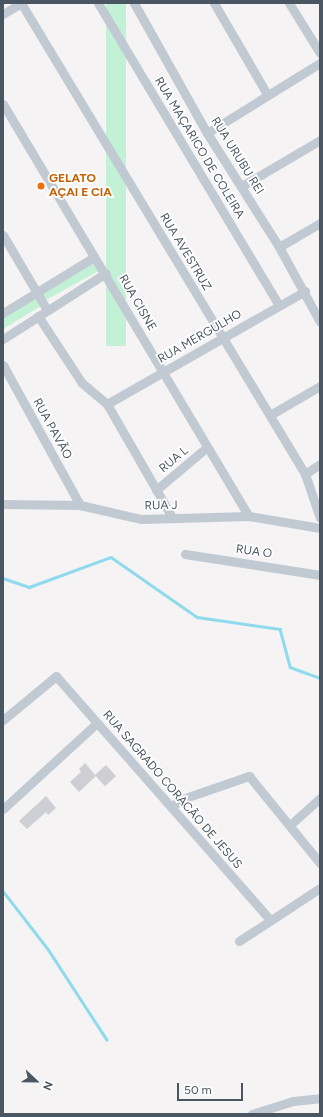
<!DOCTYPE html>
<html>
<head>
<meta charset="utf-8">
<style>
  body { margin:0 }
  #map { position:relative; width:323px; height:1117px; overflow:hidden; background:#f5f3f3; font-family:Figtree,sans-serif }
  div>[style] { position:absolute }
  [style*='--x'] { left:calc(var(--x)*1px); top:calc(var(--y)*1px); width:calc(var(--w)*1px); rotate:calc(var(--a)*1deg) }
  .green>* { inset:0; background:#c3f1d5; transform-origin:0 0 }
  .stream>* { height:2.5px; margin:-1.25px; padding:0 1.25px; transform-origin:1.25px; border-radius:1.25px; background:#90daee }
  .building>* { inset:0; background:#cdcfd5; transform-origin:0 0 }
  .street>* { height:9px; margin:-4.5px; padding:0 4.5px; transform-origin:4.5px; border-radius:4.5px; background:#c1cad2 }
  .dots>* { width:11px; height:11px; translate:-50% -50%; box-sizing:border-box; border:2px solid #fff; border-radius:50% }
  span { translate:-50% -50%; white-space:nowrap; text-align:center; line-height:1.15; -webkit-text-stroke:3.5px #fff; paint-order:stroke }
  .street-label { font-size:12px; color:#4a5661 }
  .food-label { font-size:12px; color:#c56008; font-weight:700 }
  .left { translate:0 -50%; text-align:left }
  .frame { position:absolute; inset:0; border:4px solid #4a5661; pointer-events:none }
  .north { position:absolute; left:16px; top:1061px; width:40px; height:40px; -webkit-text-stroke:3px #fff; paint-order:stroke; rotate:112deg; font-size:11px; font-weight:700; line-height:16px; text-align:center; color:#4a5661 }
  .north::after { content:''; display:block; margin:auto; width:14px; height:18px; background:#4a5661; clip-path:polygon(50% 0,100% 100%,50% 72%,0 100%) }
  .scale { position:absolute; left:177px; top:1083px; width:66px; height:18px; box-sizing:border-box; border:2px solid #4a5661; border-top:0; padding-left:5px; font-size:12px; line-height:14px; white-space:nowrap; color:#4a5661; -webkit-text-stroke:3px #fff; paint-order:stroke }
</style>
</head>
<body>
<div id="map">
  <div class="green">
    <div style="left:106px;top:3px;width:20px;height:343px"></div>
    <div style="left:94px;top:262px;width:10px;height:63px;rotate:61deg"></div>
    <div style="clip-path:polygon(36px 297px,41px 306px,3px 329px,3px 317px)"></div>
  </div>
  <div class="stream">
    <div style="--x:3;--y:578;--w:28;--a:19"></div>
    <div style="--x:29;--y:587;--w:87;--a:-20.1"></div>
    <div style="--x:111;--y:557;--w:105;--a:34.9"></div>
    <div style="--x:197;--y:617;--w:84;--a:8.2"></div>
    <div style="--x:280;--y:629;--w:39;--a:75"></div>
    <div style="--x:290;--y:667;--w:32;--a:20"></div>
    <div style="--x:3;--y:891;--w:73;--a:52.2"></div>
    <div style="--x:48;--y:949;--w:108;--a:57"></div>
  </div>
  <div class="building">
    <div style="clip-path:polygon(85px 763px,96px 776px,79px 792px,70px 782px,81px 772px,79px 769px)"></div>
    <div style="left:106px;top:765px;width:15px;height:15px;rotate:48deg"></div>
    <div style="clip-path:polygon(46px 796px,56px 808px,48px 815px,46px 812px,27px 829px,19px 821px)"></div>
  </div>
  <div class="street">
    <div style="--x:21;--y:3;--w:550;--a:58.91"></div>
    <div style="--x:305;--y:474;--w:46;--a:71.2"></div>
    <div style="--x:98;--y:3;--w:352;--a:59.1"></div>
    <div style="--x:134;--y:3;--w:149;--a:60.7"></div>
    <div style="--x:207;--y:133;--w:135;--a:57.7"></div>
    <div style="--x:279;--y:247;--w:85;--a:61.3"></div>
    <div style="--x:214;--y:3;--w:105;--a:59.8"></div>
    <div style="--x:289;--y:3;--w:59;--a:58.2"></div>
    <div style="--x:3;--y:14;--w:21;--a:-31"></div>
    <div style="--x:3;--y:104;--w:480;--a:59.2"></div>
    <div style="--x:207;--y:133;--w:133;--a:-31.8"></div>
    <div style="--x:242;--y:186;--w:91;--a:-30.5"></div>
    <div style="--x:3;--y:235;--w:87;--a:59.6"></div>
    <div style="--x:279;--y:247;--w:48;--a:-30.3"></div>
    <div style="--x:3;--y:313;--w:107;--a:-31.6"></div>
    <div style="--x:38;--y:316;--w:80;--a:56.7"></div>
    <div style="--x:82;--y:383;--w:33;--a:40"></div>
    <div style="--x:107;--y:404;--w:130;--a:60.1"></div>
    <div style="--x:3;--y:339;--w:122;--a:-32.7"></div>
    <div style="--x:3;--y:365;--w:160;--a:61.2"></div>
    <div style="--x:107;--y:404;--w:228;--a:-29.7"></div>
    <div style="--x:270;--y:415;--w:58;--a:-30.1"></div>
    <div style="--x:305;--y:474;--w:18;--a:-34"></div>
    <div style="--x:156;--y:490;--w:67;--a:-40.1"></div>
    <div style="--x:3;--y:504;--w:77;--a:0.7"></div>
    <div style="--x:80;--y:505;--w:63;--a:12.9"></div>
    <div style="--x:141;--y:519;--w:108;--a:-1.6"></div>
    <div style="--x:249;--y:516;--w:72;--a:9.6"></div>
    <div style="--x:185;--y:554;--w:137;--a:8.8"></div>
    <div style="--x:3;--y:720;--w:69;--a:-39.7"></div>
    <div style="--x:56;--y:676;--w:325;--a:48.7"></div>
    <div style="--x:171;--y:806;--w:19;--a:-28"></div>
    <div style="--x:188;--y:797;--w:65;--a:-19"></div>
    <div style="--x:249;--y:776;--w:112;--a:50.8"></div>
    <div style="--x:3;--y:809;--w:127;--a:-42.5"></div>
    <div style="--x:290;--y:825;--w:40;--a:-42"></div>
    <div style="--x:239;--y:941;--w:97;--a:-33.2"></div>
    <div style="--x:252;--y:1114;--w:43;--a:-17.6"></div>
    <div style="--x:293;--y:1101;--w:27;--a:-6"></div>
  </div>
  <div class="dots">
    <div style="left:41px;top:186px;background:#e8710a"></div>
  </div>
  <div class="street-label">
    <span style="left:199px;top:148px;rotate:59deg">RUA MAÇARICO DE COLEIRA</span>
    <span style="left:237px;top:156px;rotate:58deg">RUA URUBU REI</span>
    <span style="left:185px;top:252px;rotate:59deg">RUA AVESTRUZ</span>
    <span style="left:137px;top:303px;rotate:60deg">RUA CISNE</span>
    <span style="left:200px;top:337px;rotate:-30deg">RUA MERGULHO</span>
    <span style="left:52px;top:429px;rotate:61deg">RUA PAVÃO</span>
    <span style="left:174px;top:460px;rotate:-40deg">RUA L</span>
    <span style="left:161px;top:506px;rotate:-1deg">RUA J</span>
    <span style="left:254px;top:552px;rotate:8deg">RUA O</span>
    <span style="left:172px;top:790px;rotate:49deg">RUA SAGRADO CORACÃO DE JESUS</span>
  </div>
  <div class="food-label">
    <span class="left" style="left:49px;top:186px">GELATO<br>AÇAI E CIA</span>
  </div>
  <div class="frame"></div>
  <div class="north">N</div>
  <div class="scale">50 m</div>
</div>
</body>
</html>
